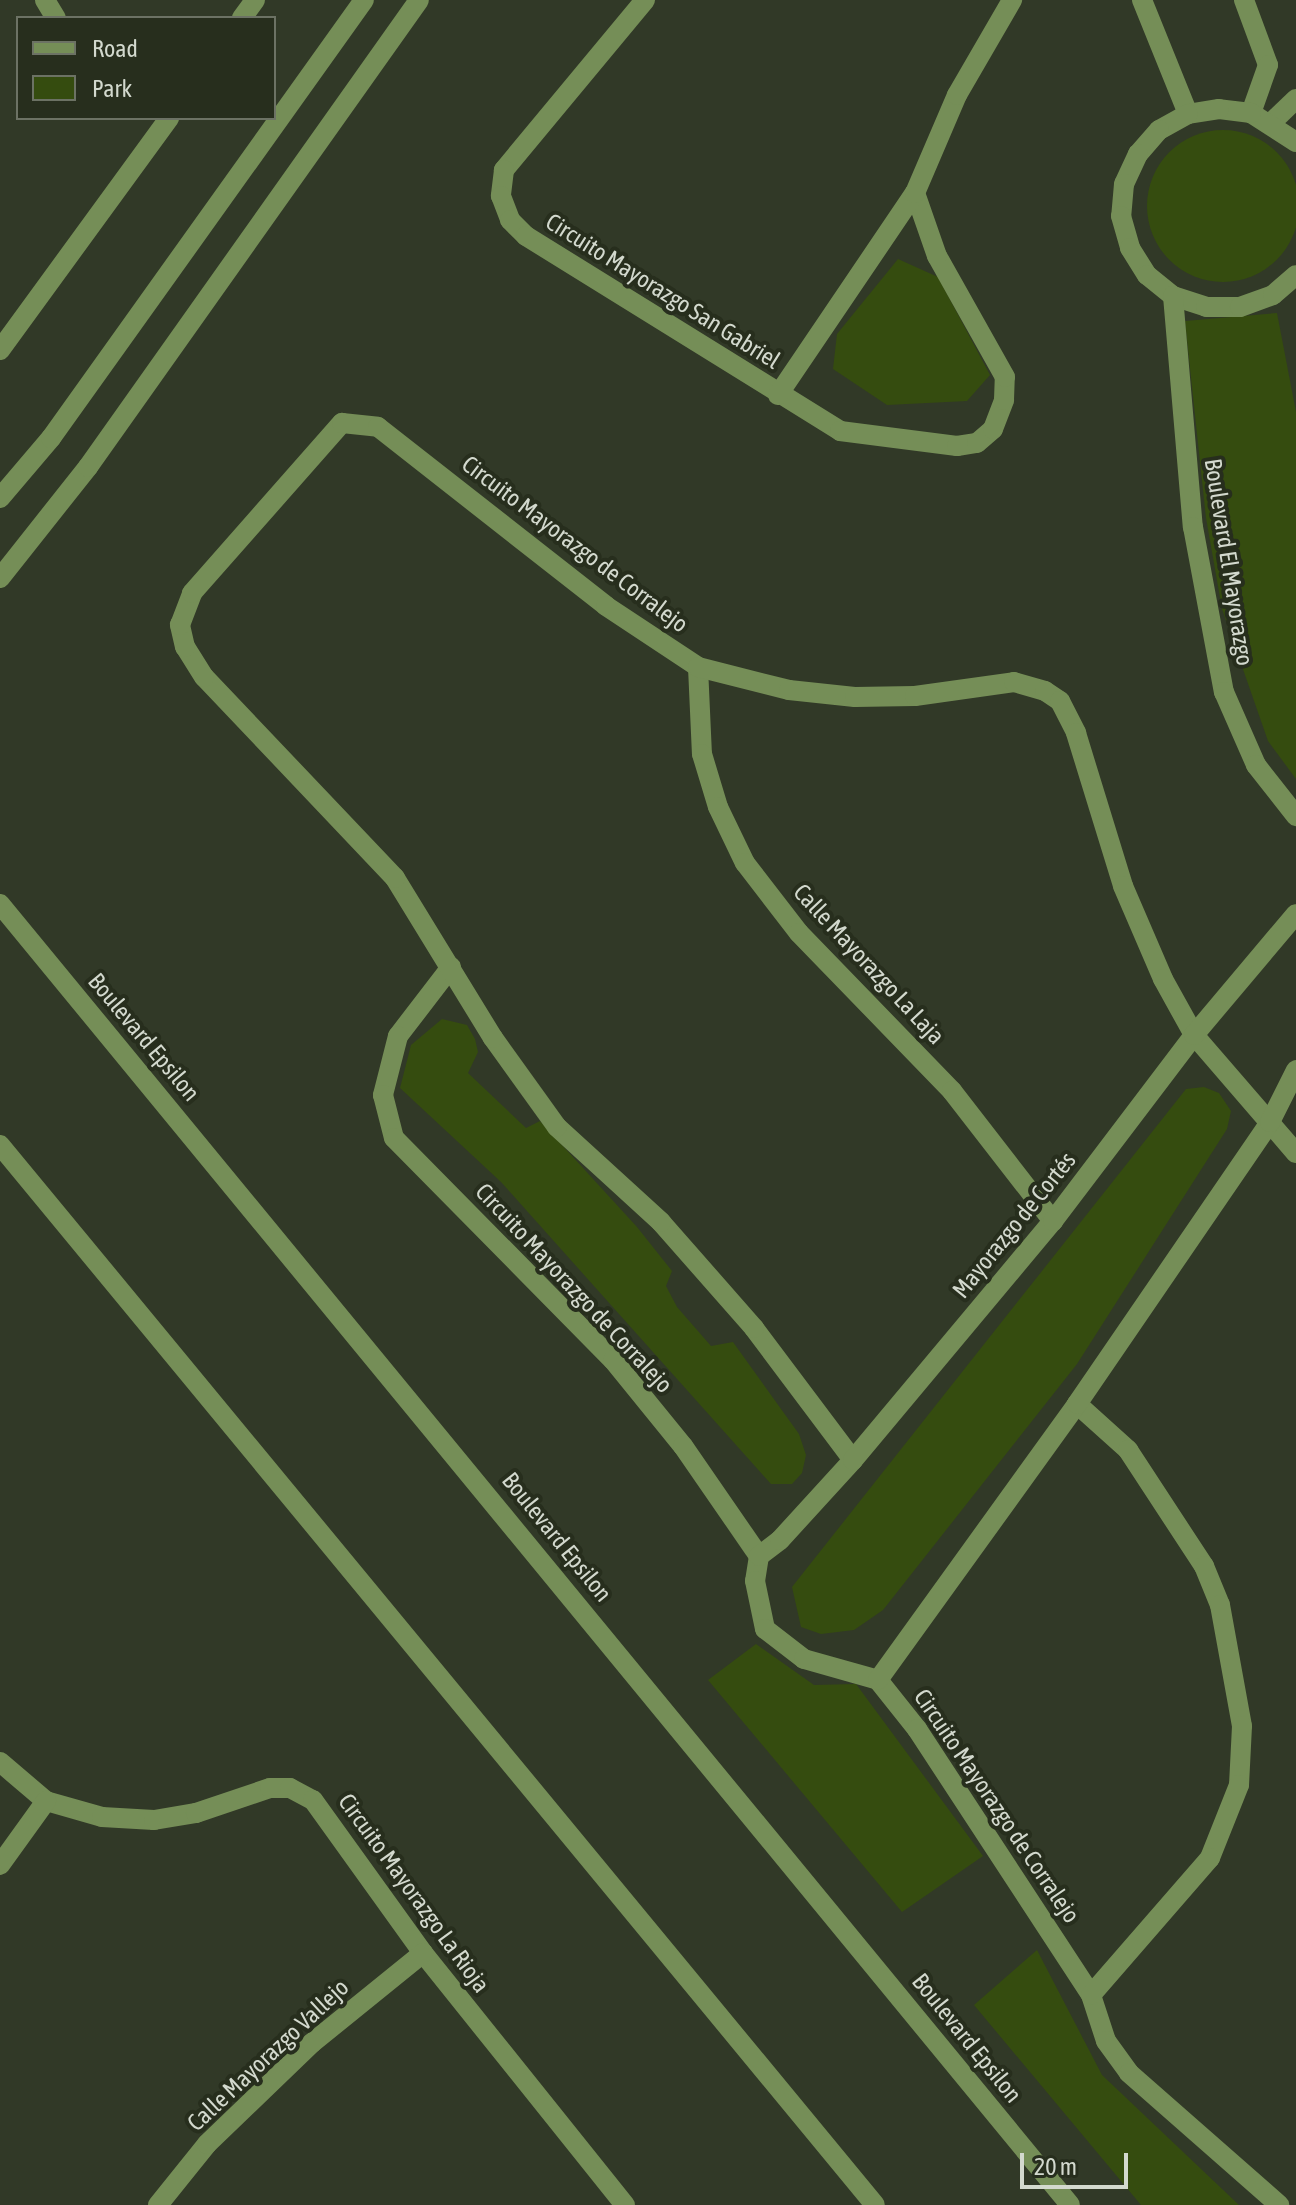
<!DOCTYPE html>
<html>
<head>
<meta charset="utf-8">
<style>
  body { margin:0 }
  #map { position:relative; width:1296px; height:2205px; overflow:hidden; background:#313927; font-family:"Asap Condensed",sans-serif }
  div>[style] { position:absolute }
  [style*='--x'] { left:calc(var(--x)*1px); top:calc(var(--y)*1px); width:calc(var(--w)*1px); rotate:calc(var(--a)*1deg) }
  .green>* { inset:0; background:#354c0f }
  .round { border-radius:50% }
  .minor>* { height:20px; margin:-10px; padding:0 10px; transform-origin:10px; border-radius:10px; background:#758e57 }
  span { translate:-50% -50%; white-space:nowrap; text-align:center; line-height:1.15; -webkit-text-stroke:8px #272e1d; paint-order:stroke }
  .street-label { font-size:24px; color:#d3d9ce }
  .legend { position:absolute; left:16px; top:16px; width:260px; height:104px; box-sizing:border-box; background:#272e1d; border:2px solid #6c7264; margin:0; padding:10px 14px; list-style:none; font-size:24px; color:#d3d9ce }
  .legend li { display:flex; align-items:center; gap:16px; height:40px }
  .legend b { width:40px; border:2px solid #6c7264 }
  .scale { position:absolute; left:1020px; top:2153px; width:108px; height:36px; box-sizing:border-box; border:4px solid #d3d9ce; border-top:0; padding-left:10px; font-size:24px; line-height:28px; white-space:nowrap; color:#d3d9ce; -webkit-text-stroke:6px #272e1d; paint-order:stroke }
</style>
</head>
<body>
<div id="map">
  <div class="green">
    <div class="round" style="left:1147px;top:130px;width:152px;height:152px"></div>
    <div style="clip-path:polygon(898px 259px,938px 277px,990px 375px,967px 401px,887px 405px,833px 369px,837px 334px)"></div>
    <div style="clip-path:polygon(1277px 313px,1296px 412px,1296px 779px,1268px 741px,1222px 609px,1206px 518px,1185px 321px)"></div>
    <div style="clip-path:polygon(442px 1019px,467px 1025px,475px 1039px,478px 1052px,468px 1073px,526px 1128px,540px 1121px,637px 1227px,672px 1271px,666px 1286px,677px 1307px,711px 1346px,733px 1342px,799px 1434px,806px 1455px,802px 1473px,792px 1484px,771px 1484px,501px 1182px,400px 1088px,411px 1045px)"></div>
    <div style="clip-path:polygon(1204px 1087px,1219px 1093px,1231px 1111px,1227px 1129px,1077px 1364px,883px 1610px,854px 1630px,821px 1634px,801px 1627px,792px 1587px,1186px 1089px)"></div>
    <div style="clip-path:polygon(756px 1644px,814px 1685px,856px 1684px,983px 1856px,902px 1912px,708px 1680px)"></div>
    <div style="clip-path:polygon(1037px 1950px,1102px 2075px,1239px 2205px,1141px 2205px,974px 2005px)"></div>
  </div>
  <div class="minor">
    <div style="--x:45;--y:0;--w:21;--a:59"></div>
    <div style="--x:645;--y:0;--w:221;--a:129.7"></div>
    <div style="--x:504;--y:170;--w:26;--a:97"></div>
    <div style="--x:501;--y:196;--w:26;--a:69"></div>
    <div style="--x:510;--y:220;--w:23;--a:45"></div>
    <div style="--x:526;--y:236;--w:370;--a:31.8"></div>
    <div style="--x:840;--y:431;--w:118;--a:7.3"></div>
    <div style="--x:957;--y:446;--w:20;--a:-9"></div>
    <div style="--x:977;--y:443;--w:21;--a:-41"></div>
    <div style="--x:993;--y:429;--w:31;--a:-69"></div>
    <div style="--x:1004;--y:400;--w:23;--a:-88"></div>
    <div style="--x:1005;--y:377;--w:139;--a:-119.3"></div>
    <div style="--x:937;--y:256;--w:67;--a:-109.2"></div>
    <div style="--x:1142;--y:0;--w:123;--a:68"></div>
    <div style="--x:1244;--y:0;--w:69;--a:69.7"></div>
    <div style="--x:1268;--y:65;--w:51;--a:109.5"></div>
    <div style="--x:242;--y:18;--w:22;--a:-54"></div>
    <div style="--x:1272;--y:122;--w:33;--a:-44"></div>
    <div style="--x:1296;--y:142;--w:54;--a:-147.2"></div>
    <div style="--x:1251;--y:113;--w:32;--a:-173"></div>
    <div style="--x:1219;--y:109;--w:31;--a:171"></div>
    <div style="--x:1188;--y:114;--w:33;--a:151"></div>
    <div style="--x:1159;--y:130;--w:32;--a:131"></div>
    <div style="--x:1138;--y:154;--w:33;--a:115"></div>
    <div style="--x:1124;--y:184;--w:32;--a:95"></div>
    <div style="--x:1121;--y:216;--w:33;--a:74"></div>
    <div style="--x:1130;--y:248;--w:32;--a:58"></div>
    <div style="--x:1147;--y:275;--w:33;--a:39"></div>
    <div style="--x:1173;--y:296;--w:35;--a:18"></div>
    <div style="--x:1206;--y:307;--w:34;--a:0"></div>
    <div style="--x:1240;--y:307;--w:35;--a:-20"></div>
    <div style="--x:1273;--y:295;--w:30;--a:-41"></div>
    <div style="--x:1173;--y:296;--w:232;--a:85.1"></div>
    <div style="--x:1193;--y:527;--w:168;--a:79.4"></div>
    <div style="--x:1224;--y:692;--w:80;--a:66.3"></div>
    <div style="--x:1256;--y:765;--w:65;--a:51.9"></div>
    <div style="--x:0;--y:350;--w:287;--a:-53.9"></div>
    <div style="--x:778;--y:395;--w:244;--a:-55.9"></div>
    <div style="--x:915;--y:193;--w:107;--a:-66.8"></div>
    <div style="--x:957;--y:95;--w:110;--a:-59.9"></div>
    <div style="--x:0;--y:498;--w:79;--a:-49.6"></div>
    <div style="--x:51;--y:438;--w:538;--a:-54.45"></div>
    <div style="--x:0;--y:578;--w:142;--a:-51.6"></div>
    <div style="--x:88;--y:467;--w:572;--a:-54.67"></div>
    <div style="--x:698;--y:667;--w:87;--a:87.4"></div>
    <div style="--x:702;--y:754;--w:55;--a:73.2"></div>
    <div style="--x:718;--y:807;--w:62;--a:64.3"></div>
    <div style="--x:745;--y:863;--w:88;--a:52.4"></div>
    <div style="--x:799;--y:933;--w:220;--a:45.9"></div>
    <div style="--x:952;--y:1091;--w:165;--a:52.2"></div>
    <div style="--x:0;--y:904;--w:1684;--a:50.56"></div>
    <div style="--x:451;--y:967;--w:87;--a:127.5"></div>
    <div style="--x:398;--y:1036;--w:61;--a:104.3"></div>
    <div style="--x:383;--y:1095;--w:44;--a:75.7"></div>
    <div style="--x:394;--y:1138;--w:312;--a:45.4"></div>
    <div style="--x:613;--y:1360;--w:111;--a:50.9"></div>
    <div style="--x:683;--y:1446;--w:134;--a:55.4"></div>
    <div style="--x:759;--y:1556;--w:25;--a:99"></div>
    <div style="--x:755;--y:1581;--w:49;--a:78.2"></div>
    <div style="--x:765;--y:1629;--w:49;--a:37.6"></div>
    <div style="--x:804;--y:1659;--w:77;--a:15.8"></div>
    <div style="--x:878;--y:1680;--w:63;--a:51.5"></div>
    <div style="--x:917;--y:1729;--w:318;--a:56.8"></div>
    <div style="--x:1091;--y:1995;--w:48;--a:71.9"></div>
    <div style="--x:1106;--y:2041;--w:39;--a:54"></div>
    <div style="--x:1129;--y:2073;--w:200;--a:41.3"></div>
    <div style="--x:0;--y:1145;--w:1374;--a:50.46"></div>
    <div style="--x:1077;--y:1404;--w:69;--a:42"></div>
    <div style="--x:1128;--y:1450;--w:139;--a:56.8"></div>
    <div style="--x:1204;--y:1566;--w:42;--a:67.7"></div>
    <div style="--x:1220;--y:1605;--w:123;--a:79.7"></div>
    <div style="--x:1242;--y:1726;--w:59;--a:92.9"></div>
    <div style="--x:1239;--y:1785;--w:79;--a:111.7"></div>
    <div style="--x:1210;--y:1858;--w:181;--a:131"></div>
    <div style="--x:853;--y:1460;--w:165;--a:-126.9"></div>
    <div style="--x:754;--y:1328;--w:141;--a:-131.3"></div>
    <div style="--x:661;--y:1222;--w:141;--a:-137.6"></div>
    <div style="--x:557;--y:1127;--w:110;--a:-125.7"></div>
    <div style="--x:493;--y:1038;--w:188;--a:-121.5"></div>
    <div style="--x:395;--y:878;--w:277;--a:-133.5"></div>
    <div style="--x:204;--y:677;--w:36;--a:-122"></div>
    <div style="--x:185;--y:647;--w:23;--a:-103"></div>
    <div style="--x:180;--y:625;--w:34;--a:-69"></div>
    <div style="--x:192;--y:593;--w:227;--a:-48.6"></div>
    <div style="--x:342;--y:423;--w:36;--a:6"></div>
    <div style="--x:378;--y:427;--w:290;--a:38.1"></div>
    <div style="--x:606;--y:606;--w:110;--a:33.5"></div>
    <div style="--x:698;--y:667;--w:94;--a:14.2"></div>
    <div style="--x:789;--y:690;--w:66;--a:6.1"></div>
    <div style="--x:855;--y:697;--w:60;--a:-1"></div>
    <div style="--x:915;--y:696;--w:100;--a:-8"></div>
    <div style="--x:1014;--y:682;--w:32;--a:16"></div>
    <div style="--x:1045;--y:691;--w:18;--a:34"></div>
    <div style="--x:1060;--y:701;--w:36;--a:63"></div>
    <div style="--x:1076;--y:733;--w:160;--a:72.9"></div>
    <div style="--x:1123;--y:886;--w:101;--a:66.7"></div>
    <div style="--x:1163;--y:979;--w:64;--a:61"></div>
    <div style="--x:1194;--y:1035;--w:156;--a:49.2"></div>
    <div style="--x:759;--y:1556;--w:26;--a:-37"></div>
    <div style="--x:780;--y:1540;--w:108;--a:-47.6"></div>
    <div style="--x:853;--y:1460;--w:312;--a:-50.1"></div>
    <div style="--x:1053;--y:1221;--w:233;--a:-52.8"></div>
    <div style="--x:1194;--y:1035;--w:158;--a:-49.9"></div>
    <div style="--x:878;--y:1680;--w:340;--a:-54.2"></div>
    <div style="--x:1077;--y:1404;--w:342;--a:-55.6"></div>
    <div style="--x:1270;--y:1122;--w:58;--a:-63.4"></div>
    <div style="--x:0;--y:1762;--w:60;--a:40.3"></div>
    <div style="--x:46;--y:1801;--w:58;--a:15.9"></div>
    <div style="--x:102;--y:1817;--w:52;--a:3.3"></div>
    <div style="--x:154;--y:1820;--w:43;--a:-9.5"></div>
    <div style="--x:196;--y:1813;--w:78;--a:-18.7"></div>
    <div style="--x:270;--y:1788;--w:20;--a:0"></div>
    <div style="--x:290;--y:1788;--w:26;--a:28"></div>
    <div style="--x:313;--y:1800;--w:188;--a:54.3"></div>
    <div style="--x:423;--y:1953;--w:323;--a:51.3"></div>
    <div style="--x:0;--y:1865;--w:79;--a:-54.3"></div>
    <div style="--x:158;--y:2205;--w:78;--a:-51.2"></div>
    <div style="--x:207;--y:2144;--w:146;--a:-43.9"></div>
    <div style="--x:312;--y:2043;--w:143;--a:-39"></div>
  </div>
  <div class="street-label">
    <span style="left:663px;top:291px;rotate:32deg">Circuito Mayorazgo San Gabriel</span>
    <span style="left:575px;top:544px;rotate:37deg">Circuito Mayorazgo de Corralejo</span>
    <span style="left:1229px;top:562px;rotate:81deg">Boulevard El Mayorazgo</span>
    <span style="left:869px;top:964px;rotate:47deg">Calle Mayorazgo La Laja</span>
    <span style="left:144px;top:1037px;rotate:50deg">Boulevard Epsilon</span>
    <span style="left:1014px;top:1225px;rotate:-51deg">Mayorazgo de Cortés</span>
    <span style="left:574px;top:1288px;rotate:47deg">Circuito Mayorazgo de Corralejo</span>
    <span style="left:557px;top:1537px;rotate:51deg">Boulevard Epsilon</span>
    <span style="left:997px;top:1806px;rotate:56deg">Circuito Mayorazgo de Corralejo</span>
    <span style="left:414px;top:1893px;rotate:54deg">Circuito Mayorazgo La Rioja</span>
    <span style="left:967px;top:2038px;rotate:51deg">Boulevard Epsilon</span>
    <span style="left:268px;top:2055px;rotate:-43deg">Calle Mayorazgo Vallejo</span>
  </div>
  <ul class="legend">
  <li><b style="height:10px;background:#758e57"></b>Road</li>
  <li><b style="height:22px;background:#354c0f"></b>Park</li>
  </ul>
  <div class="scale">20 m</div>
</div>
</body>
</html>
